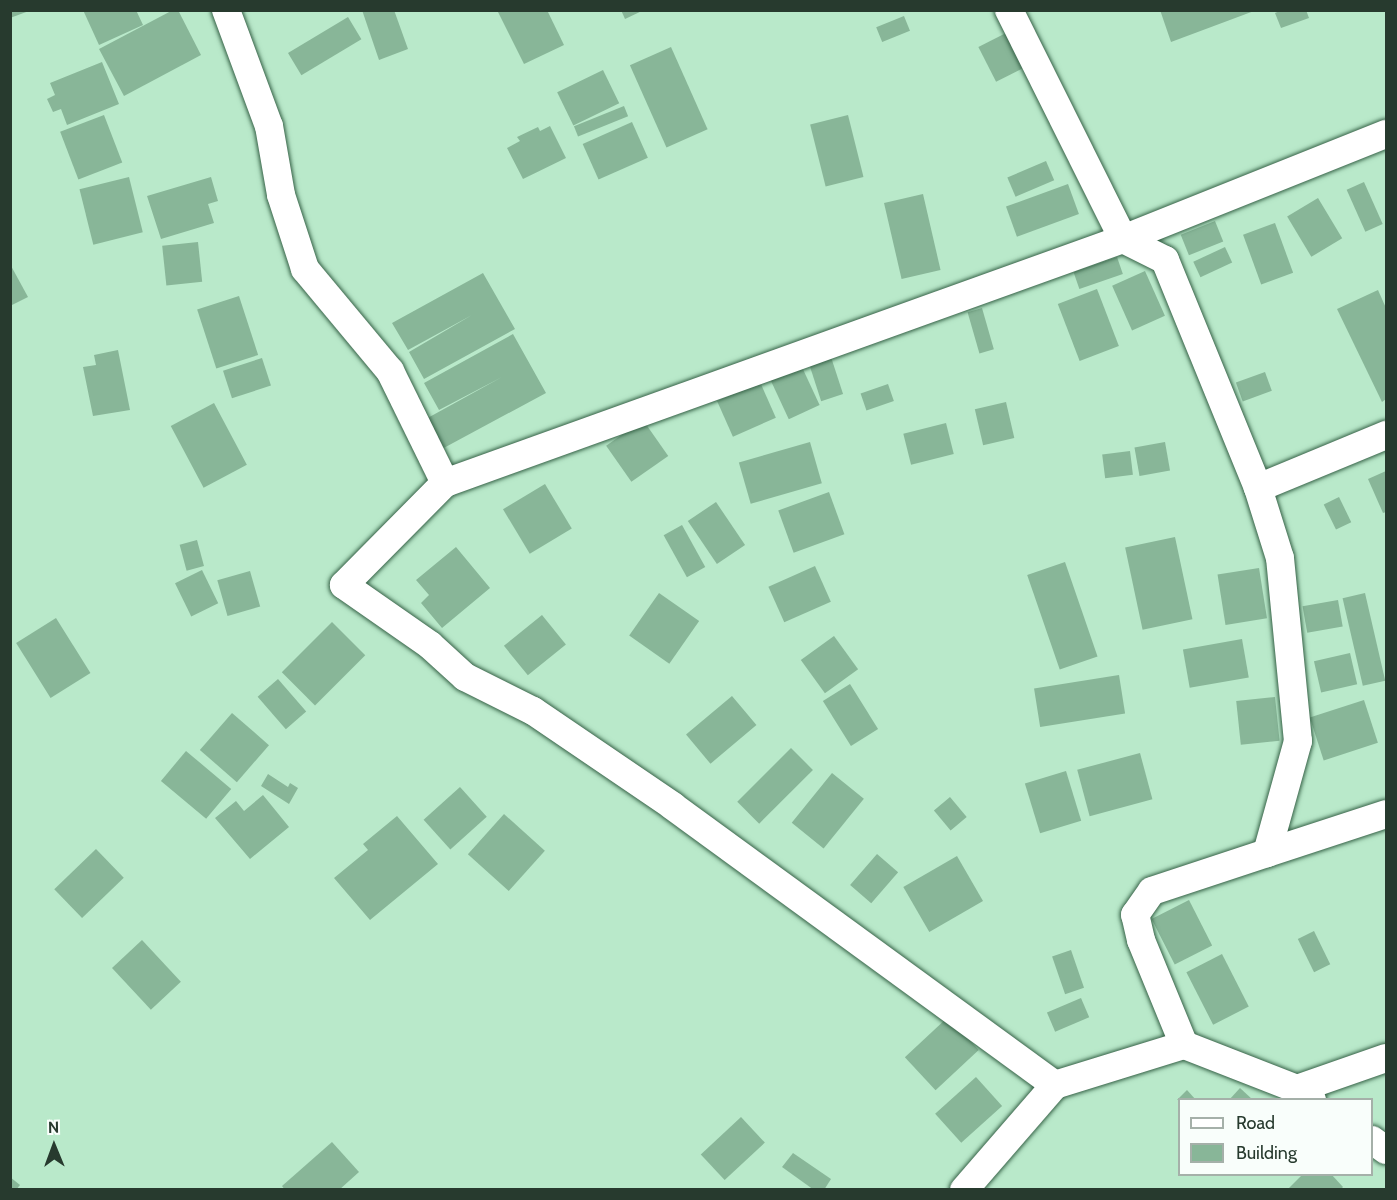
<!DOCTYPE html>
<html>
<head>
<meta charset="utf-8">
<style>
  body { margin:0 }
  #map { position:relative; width:1397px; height:1200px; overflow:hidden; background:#b9e9ca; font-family:Cabin,sans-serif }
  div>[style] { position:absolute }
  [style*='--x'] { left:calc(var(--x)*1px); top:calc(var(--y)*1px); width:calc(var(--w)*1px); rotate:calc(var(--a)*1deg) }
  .building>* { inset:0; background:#88b698; transform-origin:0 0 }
  .roads { filter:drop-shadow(0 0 2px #366247) drop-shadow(0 0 2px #366247) }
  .street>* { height:28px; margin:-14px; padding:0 14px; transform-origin:14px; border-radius:14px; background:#fff }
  span { translate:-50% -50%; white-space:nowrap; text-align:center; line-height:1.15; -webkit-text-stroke:6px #f9fefb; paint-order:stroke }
  .frame { position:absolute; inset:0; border:12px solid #273a2e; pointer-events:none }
  .legend { position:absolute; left:1178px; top:1098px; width:195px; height:78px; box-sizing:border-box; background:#f9fefb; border:2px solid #a5b0a9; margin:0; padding:8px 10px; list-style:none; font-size:18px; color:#273a2e }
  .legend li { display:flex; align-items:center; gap:12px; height:30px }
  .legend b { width:30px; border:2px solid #a5b0a9 }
  .north { position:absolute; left:24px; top:1116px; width:60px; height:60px; -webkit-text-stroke:4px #f9fefb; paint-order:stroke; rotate:359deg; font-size:16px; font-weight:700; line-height:24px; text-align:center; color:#273a2e }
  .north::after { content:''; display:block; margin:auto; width:21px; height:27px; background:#273a2e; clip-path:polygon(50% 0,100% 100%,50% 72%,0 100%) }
</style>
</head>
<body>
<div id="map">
  <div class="building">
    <div style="clip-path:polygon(10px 10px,29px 10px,29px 11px,10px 18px)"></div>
    <div style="clip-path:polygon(83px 10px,136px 10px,143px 25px,99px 45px)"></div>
    <div style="clip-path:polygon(173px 10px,178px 10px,201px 55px,124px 96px,99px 49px)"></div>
    <div style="clip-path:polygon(362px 10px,394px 10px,408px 49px,379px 60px)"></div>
    <div style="clip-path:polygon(502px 10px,547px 10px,564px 45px,524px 64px,498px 12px)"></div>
    <div style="clip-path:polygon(621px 10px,644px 10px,625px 19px)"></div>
    <div style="clip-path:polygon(1160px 10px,1254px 10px,1254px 11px,1171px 42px)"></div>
    <div style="clip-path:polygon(1282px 10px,1306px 10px,1309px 18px,1281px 28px,1275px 13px)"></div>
    <div style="left:904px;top:16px;width:16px;height:30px;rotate:68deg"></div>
    <div style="left:348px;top:17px;width:26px;height:70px;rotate:59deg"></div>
    <div style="left:1006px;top:33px;width:39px;height:31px;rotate:63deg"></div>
    <div style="left:671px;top:47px;width:90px;height:45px;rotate:66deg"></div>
    <div style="clip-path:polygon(102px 62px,119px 104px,67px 125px,61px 109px,53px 112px,47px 99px,55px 95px,50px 83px)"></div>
    <div style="left:603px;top:70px;width:37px;height:51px;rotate:64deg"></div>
    <div style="left:624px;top:106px;width:11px;height:54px;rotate:68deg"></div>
    <div style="left:104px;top:115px;width:51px;height:47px;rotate:69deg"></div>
    <div style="left:848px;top:115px;width:64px;height:39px;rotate:76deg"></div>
    <div style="left:632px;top:122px;width:39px;height:54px;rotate:66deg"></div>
    <div style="clip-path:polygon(550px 126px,566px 158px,523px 179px,507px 148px,520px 141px,517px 137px,538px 127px,540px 131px)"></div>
    <div style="left:1046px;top:161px;width:21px;height:42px;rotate:67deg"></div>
    <div style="left:129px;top:177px;width:57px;height:51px;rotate:76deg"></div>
    <div style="clip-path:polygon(211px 177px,218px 201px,208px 204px,214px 223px,161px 239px,147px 196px)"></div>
    <div style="left:1364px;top:182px;width:46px;height:19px;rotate:66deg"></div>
    <div style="left:1068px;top:184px;width:32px;height:66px;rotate:70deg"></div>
    <div style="left:923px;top:194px;width:78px;height:40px;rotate:77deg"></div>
    <div style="left:1318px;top:198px;width:47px;height:36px;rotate:59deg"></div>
    <div style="left:1215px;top:221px;width:22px;height:37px;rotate:68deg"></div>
    <div style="left:1275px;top:223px;width:53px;height:34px;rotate:70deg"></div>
    <div style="left:198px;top:242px;width:40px;height:36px;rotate:84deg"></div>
    <div style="left:1225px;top:247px;width:17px;height:35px;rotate:65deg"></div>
    <div style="left:1117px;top:257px;width:18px;height:46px;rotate:71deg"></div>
    <div style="clip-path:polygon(10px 264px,28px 297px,10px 306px)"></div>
    <div style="left:1145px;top:271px;width:49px;height:36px;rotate:66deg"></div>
    <div style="clip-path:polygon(483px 273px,515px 329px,424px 379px,409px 352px,472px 315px,408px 350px,392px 323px)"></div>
    <div style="left:1097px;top:289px;width:61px;height:42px;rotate:69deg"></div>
    <div style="clip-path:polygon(1378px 290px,1386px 308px,1386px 399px,1382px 402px,1337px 309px)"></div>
    <div style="left:239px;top:296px;width:62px;height:44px;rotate:72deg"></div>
    <div style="left:982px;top:308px;width:43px;height:15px;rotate:74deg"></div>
    <div style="clip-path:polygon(513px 334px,546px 393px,440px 450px,424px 420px,502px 377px,439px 410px,424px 383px)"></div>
    <div style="clip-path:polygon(118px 350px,130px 410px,93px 416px,83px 367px,96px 365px,94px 355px)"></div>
    <div style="left:831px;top:357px;width:39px;height:23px;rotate:72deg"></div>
    <div style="left:262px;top:358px;width:29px;height:41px;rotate:72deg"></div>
    <div style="left:801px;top:365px;width:44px;height:34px;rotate:65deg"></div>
    <div style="left:1265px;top:372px;width:20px;height:31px;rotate:70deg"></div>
    <div style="left:760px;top:382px;width:39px;height:47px;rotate:66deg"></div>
    <div style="left:888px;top:384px;width:18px;height:29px;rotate:71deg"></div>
    <div style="left:1006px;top:402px;width:37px;height:32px;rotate:77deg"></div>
    <div style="left:214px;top:403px;width:70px;height:49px;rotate:62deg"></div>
    <div style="left:643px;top:420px;width:44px;height:45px;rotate:55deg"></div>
    <div style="left:946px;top:423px;width:32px;height:44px;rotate:76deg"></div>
    <div style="left:810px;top:442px;width:43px;height:74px;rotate:74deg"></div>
    <div style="left:1165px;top:442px;width:29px;height:31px;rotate:80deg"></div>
    <div style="left:1130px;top:451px;width:24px;height:28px;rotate:83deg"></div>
    <div style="clip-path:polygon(1386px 471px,1386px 512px,1383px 513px,1368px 479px)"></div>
    <div style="left:545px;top:484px;width:52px;height:49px;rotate:59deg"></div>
    <div style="left:829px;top:492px;width:45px;height:54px;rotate:70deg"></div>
    <div style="left:1339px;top:497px;width:28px;height:17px;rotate:64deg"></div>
    <div style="left:716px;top:502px;width:52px;height:34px;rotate:56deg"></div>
    <div style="left:682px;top:525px;width:48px;height:21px;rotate:61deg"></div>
    <div style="left:1175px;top:537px;width:84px;height:51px;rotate:78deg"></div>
    <div style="left:197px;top:540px;width:27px;height:18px;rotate:75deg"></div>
    <div style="clip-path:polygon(456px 547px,490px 588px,442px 628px,421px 603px,429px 595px,416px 580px)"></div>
    <div style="left:1065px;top:562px;width:100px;height:40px;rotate:71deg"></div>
    <div style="left:815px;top:566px;width:39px;height:51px;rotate:66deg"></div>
    <div style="left:1259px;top:568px;width:51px;height:42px;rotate:81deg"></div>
    <div style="left:202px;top:570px;width:37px;height:30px;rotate:64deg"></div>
    <div style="left:250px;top:571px;width:37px;height:34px;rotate:74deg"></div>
    <div style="left:659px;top:593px;width:49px;height:52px;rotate:35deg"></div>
    <div style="left:1365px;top:593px;width:90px;height:23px;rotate:77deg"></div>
    <div style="left:1338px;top:600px;width:27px;height:36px;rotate:80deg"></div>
    <div style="left:542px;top:615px;width:38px;height:49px;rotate:51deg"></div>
    <div style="left:56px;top:618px;width:65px;height:47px;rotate:58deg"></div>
    <div style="left:332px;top:622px;width:47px;height:71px;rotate:45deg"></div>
    <div style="left:834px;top:636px;width:41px;height:41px;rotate:54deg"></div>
    <div style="left:1242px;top:639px;width:39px;height:60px;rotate:80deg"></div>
    <div style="left:1350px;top:653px;width:32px;height:37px;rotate:77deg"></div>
    <div style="left:1119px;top:675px;width:39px;height:86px;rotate:81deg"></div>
    <div style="left:278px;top:679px;width:43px;height:27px;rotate:49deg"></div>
    <div style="left:850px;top:684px;width:53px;height:32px;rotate:58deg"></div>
    <div style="left:732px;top:696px;width:38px;height:60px;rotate:50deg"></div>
    <div style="left:1275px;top:697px;width:44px;height:39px;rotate:84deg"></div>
    <div style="left:1364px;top:700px;width:45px;height:57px;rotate:72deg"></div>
    <div style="left:232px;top:713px;width:49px;height:49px;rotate:41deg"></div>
    <div style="left:791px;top:748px;width:31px;height:76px;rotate:45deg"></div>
    <div style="left:186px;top:751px;width:59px;height:39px;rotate:40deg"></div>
    <div style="left:1140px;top:753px;width:48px;height:65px;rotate:75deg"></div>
    <div style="left:1066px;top:771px;width:52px;height:43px;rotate:73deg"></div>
    <div style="left:832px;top:773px;width:41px;height:64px;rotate:39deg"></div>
    <div style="clip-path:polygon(268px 774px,288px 787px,290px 783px,298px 788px,289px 804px,261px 786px)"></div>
    <div style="left:460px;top:787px;width:40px;height:49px;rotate:48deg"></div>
    <div style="clip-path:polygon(263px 795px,289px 827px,250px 859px,215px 818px,236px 801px,244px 811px)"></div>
    <div style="left:950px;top:797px;width:26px;height:21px;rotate:50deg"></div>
    <div style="left:504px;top:814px;width:55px;height:54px;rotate:42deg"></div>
    <div style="clip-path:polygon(397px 816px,438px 864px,370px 920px,334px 878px,368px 850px,363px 844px)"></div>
    <div style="left:96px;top:849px;width:40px;height:58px;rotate:46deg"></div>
    <div style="left:877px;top:854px;width:28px;height:41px;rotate:41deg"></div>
    <div style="left:957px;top:856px;width:52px;height:62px;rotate:60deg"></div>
    <div style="left:1189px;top:900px;width:51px;height:42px;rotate:63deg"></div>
    <div style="left:1314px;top:931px;width:37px;height:18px;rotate:64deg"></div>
    <div style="left:142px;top:940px;width:57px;height:41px;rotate:47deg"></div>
    <div style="left:1071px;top:950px;width:40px;height:20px;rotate:71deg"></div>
    <div style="left:1222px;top:954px;width:59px;height:40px;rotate:63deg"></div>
    <div style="left:1081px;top:998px;width:21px;height:37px;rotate:67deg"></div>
    <div style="left:948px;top:1017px;width:45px;height:59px;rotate:47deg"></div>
    <div style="left:976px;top:1077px;width:39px;height:55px;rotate:48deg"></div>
    <div style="clip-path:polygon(1240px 1088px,1253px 1100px,1229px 1100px)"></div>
    <div style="clip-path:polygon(1187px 1090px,1196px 1100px,1177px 1100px)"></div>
    <div style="left:741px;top:1117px;width:35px;height:55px;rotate:47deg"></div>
    <div style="clip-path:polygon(332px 1142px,359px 1172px,339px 1190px,285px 1190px,282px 1186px)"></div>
    <div style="clip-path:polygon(793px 1153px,831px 1179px,824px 1190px,814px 1190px,782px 1167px)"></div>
    <div style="clip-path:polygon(1303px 1174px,1331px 1174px,1343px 1187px,1340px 1190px,1287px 1190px)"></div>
    <div style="clip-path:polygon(10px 1177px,20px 1185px,16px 1190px,10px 1190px)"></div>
  </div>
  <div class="roads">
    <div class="street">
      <div style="--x:226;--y:10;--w:124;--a:69.7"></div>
      <div style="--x:269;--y:126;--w:70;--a:80.1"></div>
      <div style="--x:281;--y:195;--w:78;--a:72"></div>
      <div style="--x:305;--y:269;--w:133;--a:50.2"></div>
      <div style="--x:390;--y:371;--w:125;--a:63.8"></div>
      <div style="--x:1009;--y:10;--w:256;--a:63.5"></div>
      <div style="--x:1123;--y:239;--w:283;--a:-21.8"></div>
      <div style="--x:1258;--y:488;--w:139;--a:-22.5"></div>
      <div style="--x:1184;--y:1045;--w:113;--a:-112.3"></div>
      <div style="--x:1141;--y:940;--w:26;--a:-103"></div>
      <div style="--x:1135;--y:915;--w:29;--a:-55"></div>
      <div style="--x:1152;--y:891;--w:121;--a:-18.3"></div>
      <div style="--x:1297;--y:1089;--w:94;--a:-19.2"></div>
      <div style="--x:1312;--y:1100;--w:19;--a:-144"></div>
      <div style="--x:1297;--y:1089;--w:121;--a:-158.7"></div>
      <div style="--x:1184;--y:1045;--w:135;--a:162.8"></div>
      <div style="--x:1055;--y:1085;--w:473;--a:-143.9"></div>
      <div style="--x:673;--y:806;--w:169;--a:-145.8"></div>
      <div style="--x:533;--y:711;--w:76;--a:-153.4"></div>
      <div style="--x:465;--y:677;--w:47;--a:-137.6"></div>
      <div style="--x:430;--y:645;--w:105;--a:-145.1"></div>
      <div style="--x:344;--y:585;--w:144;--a:-45.3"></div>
      <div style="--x:445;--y:483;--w:721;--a:-19.79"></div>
      <div style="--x:1123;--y:239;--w:47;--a:26.6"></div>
      <div style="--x:1165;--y:260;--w:246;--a:67.8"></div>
      <div style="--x:1258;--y:488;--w:73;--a:72.6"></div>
      <div style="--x:1280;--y:558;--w:184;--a:84.4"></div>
      <div style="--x:1298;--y:741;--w:116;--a:105.5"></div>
      <div style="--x:1267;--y:853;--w:125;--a:-18.1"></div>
      <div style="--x:1372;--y:1140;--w:17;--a:36"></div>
      <div style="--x:964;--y:1190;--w:139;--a:-49.1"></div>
    </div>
  </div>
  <div class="frame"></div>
  <ul class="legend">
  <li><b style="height:8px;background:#fff"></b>Road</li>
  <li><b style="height:16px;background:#88b698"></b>Building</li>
  </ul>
  <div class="north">N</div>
</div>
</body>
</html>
